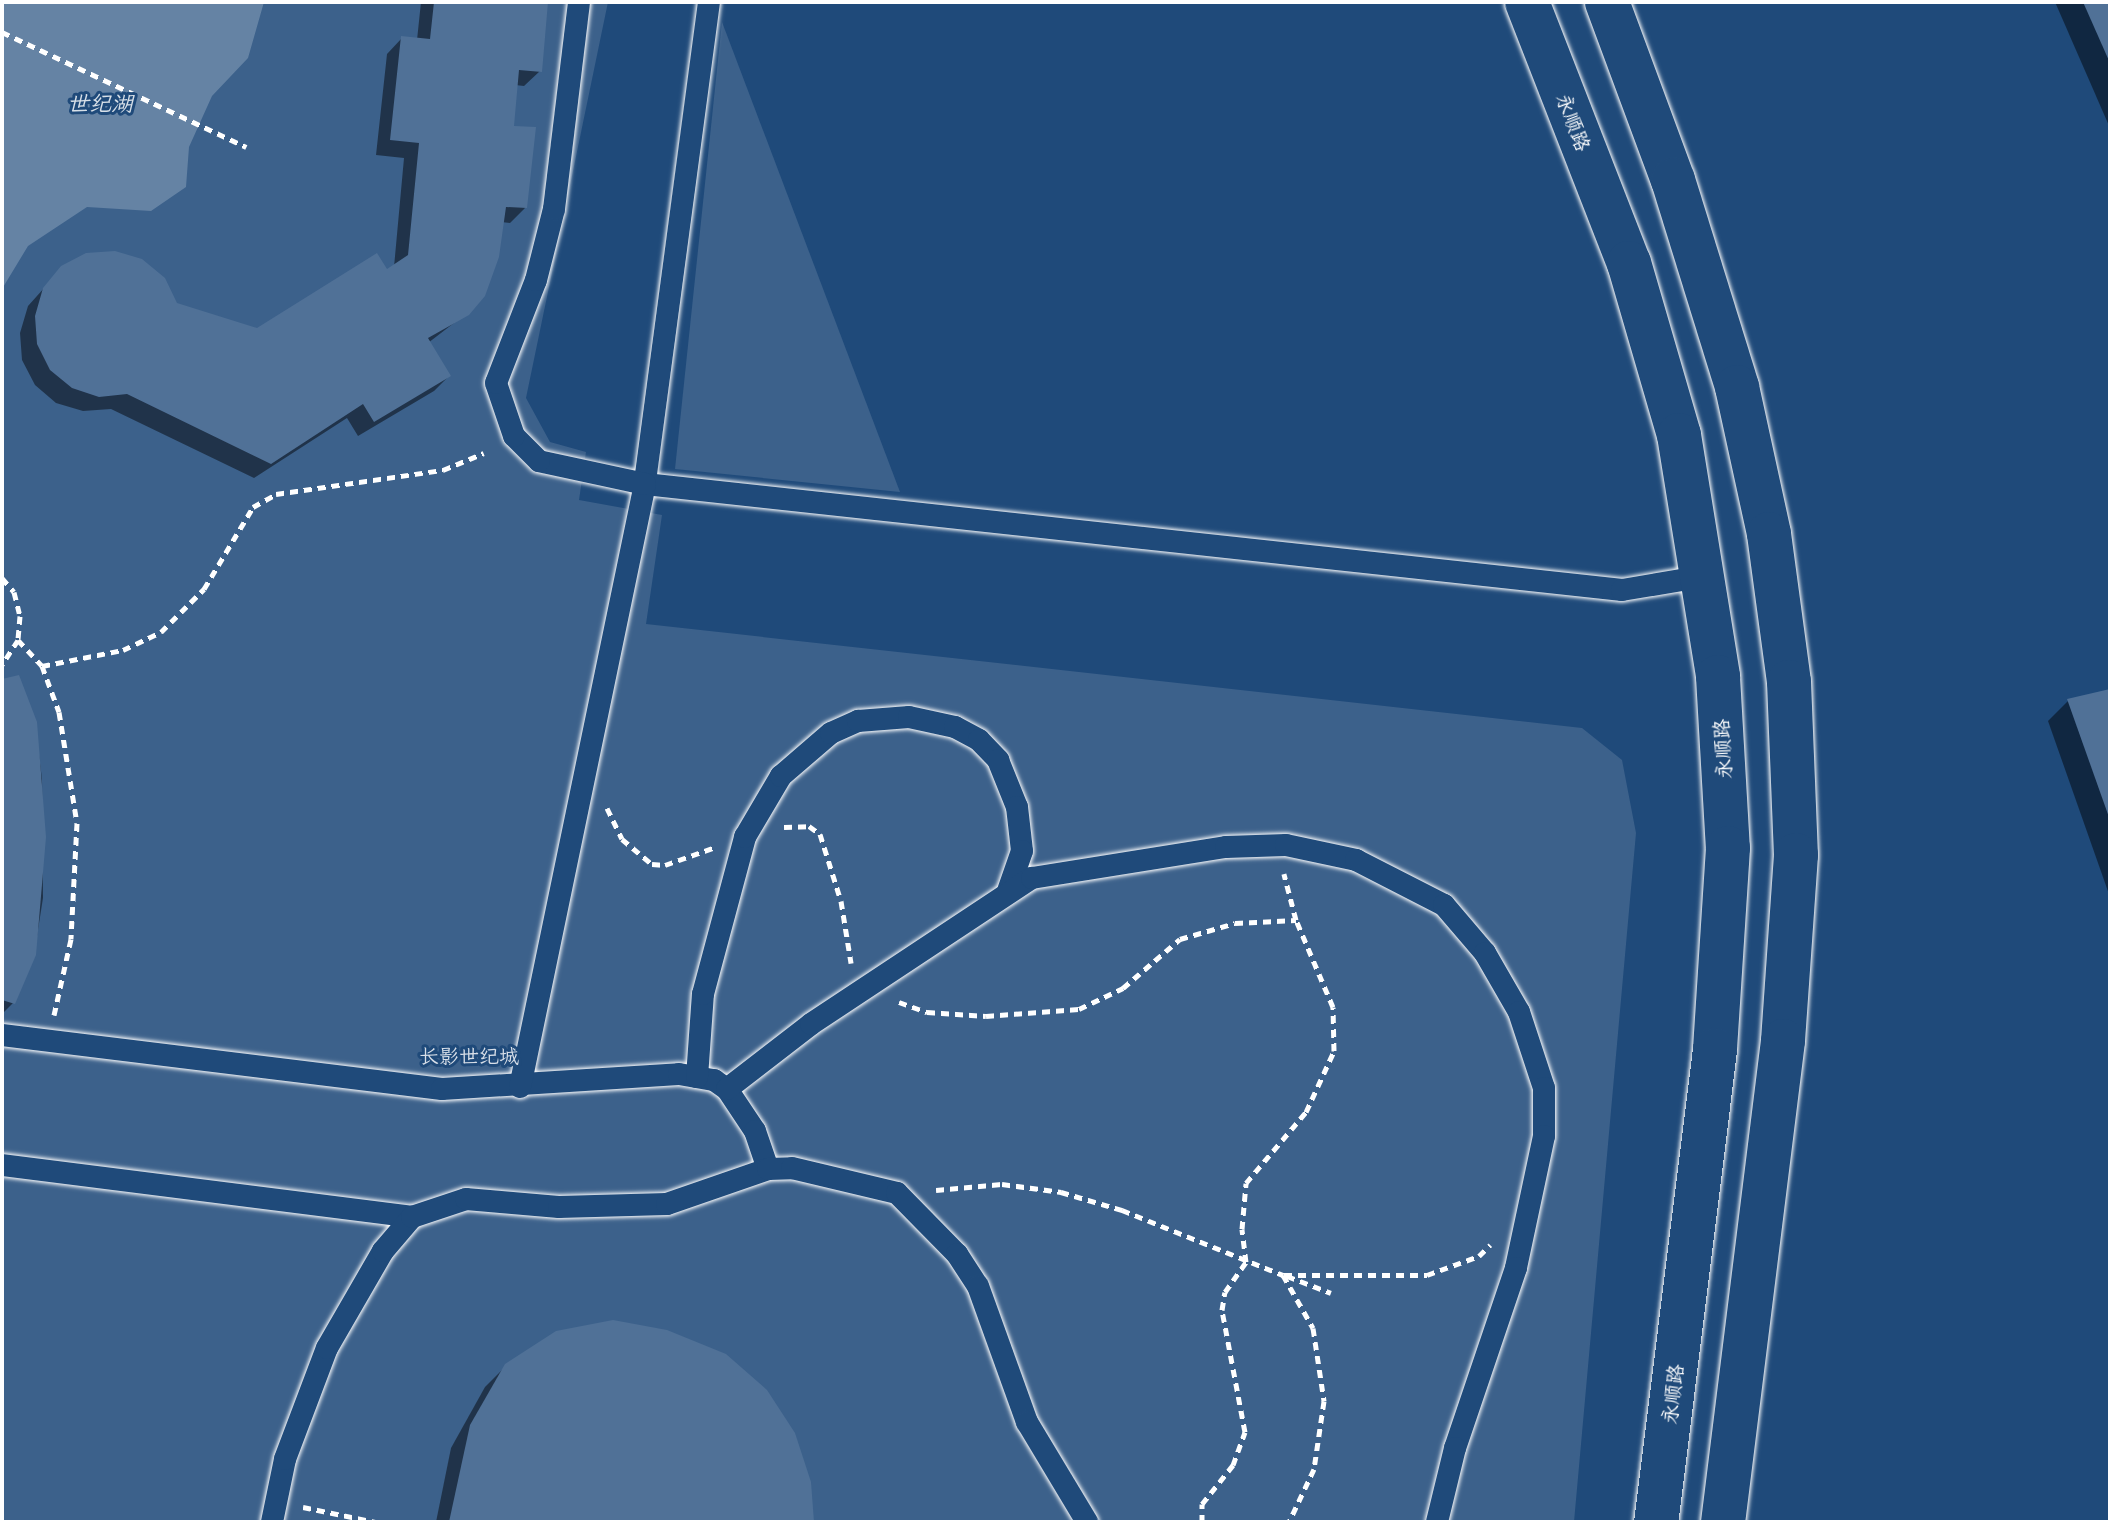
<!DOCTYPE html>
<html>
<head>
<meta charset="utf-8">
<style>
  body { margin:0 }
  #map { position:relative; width:2112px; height:1524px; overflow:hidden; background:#1f4a7a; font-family:"Playpen Sans","LXGW WenKai TC",sans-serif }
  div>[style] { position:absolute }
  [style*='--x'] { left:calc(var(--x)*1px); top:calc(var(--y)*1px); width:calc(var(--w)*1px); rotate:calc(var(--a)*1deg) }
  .green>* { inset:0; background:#3c618b }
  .water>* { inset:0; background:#6583a4 }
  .shadow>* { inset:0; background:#0007 }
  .building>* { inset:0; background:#507197 }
  .path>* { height:5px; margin-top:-2.5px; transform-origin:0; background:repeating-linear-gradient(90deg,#fff 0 8px,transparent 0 14px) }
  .roads { filter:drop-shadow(0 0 2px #fff) drop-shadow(0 0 2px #fff) }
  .lane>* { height:22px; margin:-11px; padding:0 11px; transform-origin:11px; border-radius:11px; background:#1f4a7a }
  .secondary>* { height:44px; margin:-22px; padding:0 22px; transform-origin:22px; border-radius:22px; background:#1f4a7a }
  span { translate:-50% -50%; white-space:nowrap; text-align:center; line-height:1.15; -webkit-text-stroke:6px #1f4a7a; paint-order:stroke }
  .street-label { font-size:20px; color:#fff }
  .park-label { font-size:20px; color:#d8dfe8 }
  .water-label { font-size:22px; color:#d8e0e8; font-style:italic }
  .frame { position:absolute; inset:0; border:4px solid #fff; pointer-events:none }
</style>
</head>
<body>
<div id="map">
  <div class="green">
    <div style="clip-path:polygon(2px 2px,608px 2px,526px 398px,550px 442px,586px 452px,579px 500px,662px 515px,646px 624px,1582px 728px,1622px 760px,1636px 833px,1574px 1522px,2px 1522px)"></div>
    <div style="clip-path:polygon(722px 22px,900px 492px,675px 469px)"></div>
  </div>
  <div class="water">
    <div style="clip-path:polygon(2px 2px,264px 2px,248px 58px,212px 96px,189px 147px,186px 187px,151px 211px,87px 207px,28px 246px,2px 289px)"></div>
  </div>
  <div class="shadow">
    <div style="clip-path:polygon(421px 2px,546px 2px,540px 71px,524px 86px,515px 85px,511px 128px,525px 208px,510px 223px,501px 222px,467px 313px,428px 343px,449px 376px,434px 391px,358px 436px,347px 418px,254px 478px,111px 409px,83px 411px,56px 403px,35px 385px,22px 360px,20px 333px,28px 306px,62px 268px,258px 330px,394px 267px,404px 158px,376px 155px,387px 54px,402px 38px,417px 40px)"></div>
    <div style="clip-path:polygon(2055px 2px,2110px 2px,2110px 128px)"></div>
    <div style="clip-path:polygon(2px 681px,35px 723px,42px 779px,43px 898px,34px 955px,13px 1003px,2px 1014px)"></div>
    <div style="clip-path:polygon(2110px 691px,2110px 897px,2048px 721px,2068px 701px)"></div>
    <div style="clip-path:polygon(506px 1366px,812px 1522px,436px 1522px,451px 1448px,485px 1387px)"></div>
  </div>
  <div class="building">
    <div style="clip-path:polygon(434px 2px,548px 2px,542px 72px,519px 70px,514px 126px,536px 127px,527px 208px,506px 207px,499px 257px,485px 296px,469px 315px,428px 338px,451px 376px,374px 422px,363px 404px,271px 464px,127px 394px,99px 397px,72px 388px,50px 370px,37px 344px,35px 316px,43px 288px,61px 266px,86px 253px,115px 251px,142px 259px,165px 278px,177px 303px,257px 328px,377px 253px,387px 269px,408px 255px,419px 143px,390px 140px,401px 36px,430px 39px)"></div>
    <div style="clip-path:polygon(2083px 2px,2110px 2px,2110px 63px)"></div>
    <div style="clip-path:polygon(19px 675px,37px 722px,46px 837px,36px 955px,15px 1004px,2px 1000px,2px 679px)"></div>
    <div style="clip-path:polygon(2110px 689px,2110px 820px,2067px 699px)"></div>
    <div style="clip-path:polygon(613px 1320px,667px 1330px,726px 1354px,767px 1390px,795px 1433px,811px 1482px,814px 1522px,449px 1522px,470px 1425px,505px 1364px,556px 1331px)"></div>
  </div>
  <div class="path">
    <div style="--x:2;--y:32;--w:270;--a:25.2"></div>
    <div style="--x:2;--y:578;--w:18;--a:49"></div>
    <div style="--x:14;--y:592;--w:25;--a:76"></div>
    <div style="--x:20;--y:616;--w:24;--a:95"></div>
    <div style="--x:18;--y:640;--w:30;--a:123"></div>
    <div style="--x:18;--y:640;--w:35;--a:47"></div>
    <div style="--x:42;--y:666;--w:49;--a:69.7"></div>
    <div style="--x:59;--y:712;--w:112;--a:80.8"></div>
    <div style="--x:77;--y:823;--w:116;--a:93"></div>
    <div style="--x:71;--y:939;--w:78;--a:102.6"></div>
    <div style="--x:42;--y:666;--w:83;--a:-11.2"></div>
    <div style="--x:123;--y:650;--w:42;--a:-25.3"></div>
    <div style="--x:161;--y:632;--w:61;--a:-45"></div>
    <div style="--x:204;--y:589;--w:96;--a:-59.1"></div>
    <div style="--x:253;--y:507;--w:26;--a:-29"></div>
    <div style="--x:276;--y:494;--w:169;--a:-8.2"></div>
    <div style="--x:443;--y:470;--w:44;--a:-22.5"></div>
    <div style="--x:607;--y:808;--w:34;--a:64"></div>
    <div style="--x:622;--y:839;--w:39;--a:40"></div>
    <div style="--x:652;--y:864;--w:13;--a:4"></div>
    <div style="--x:665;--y:865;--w:51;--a:-19.5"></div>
    <div style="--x:784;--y:827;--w:25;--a:-2"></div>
    <div style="--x:809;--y:826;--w:14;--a:36"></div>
    <div style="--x:820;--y:834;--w:70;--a:72.6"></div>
    <div style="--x:841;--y:901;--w:63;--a:80.8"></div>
    <div style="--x:899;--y:1002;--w:30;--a:20"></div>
    <div style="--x:927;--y:1012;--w:59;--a:3.9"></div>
    <div style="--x:986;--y:1016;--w:93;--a:-4.3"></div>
    <div style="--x:1079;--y:1009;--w:49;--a:-25.5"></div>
    <div style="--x:1123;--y:988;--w:75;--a:-40.7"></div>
    <div style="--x:1180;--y:939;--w:57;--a:-16.2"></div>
    <div style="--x:1235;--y:923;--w:61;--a:-2.8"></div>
    <div style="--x:936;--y:1190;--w:66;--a:-5.2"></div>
    <div style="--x:1002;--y:1184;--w:60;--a:7.7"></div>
    <div style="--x:1061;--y:1192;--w:64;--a:16.4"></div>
    <div style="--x:1122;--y:1210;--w:174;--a:22"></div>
    <div style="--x:1283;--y:1275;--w:61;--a:60.5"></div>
    <div style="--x:1313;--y:1328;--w:74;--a:81.4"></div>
    <div style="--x:1324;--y:1401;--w:69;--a:98.4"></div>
    <div style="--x:1314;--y:1469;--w:59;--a:115.3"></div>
    <div style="--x:1284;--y:1275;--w:143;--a:0"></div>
    <div style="--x:1427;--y:1275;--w:55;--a:-20.1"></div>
    <div style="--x:1479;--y:1256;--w:16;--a:-45"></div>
    <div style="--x:1287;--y:1276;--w:47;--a:21.1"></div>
    <div style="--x:303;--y:1507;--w:75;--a:11.6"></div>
    <div style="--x:1202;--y:1522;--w:18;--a:-90"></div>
    <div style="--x:1202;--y:1504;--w:50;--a:-51.5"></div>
    <div style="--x:1233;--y:1465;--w:35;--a:-70"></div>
    <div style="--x:1245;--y:1432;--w:124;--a:-100.7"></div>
    <div style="--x:1222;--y:1310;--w:18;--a:-81"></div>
    <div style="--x:1225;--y:1292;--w:37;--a:-55"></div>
    <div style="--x:1246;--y:1262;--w:33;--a:-97"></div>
    <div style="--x:1242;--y:1229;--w:46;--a:-85"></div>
    <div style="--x:1246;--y:1183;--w:93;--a:-49.8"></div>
    <div style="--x:1306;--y:1112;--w:67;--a:-65.3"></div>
    <div style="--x:1334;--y:1051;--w:44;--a:-91.3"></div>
    <div style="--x:1333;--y:1007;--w:95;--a:-113"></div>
    <div style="--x:1296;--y:920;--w:48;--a:-104.6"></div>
  </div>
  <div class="roads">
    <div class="lane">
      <div style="--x:709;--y:2;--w:486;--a:97.6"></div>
      <div style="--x:645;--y:484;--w:983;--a:6.19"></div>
      <div style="--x:1622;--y:590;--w:85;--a:-9.5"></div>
      <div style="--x:2;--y:1035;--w:443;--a:7"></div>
      <div style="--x:442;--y:1089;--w:237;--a:-3.6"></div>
      <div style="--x:679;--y:1074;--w:36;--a:10"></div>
      <div style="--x:714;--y:1080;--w:16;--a:35"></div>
      <div style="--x:727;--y:1089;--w:50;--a:56.3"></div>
      <div style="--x:755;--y:1131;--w:40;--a:71.1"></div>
      <div style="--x:697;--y:1077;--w:83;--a:-85.9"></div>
      <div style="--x:703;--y:994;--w:163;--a:-75"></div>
      <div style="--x:745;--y:837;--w:71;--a:-59.5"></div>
      <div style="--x:781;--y:776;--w:66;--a:-40.7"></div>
      <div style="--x:831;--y:733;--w:30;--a:-24"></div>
      <div style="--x:858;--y:721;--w:51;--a:-4.5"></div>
      <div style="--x:909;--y:717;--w:47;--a:12.3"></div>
      <div style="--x:955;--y:727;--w:27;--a:28"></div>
      <div style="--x:979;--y:740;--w:28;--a:46"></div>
      <div style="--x:998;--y:760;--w:51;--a:68"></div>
      <div style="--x:1017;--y:807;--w:44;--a:83.5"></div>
      <div style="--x:1022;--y:851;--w:42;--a:109.3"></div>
      <div style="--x:520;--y:1087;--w:616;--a:-78.29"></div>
      <div style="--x:645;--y:484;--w:108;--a:-167.8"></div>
      <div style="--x:539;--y:461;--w:35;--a:-135"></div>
      <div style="--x:514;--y:436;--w:56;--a:-108.8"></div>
      <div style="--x:496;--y:383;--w:110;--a:-68.8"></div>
      <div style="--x:536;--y:280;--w:73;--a:-75.8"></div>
      <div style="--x:554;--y:209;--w:209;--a:-83.1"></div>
      <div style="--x:727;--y:1089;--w:106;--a:-37.7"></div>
      <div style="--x:811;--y:1024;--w:265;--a:-33.5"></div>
      <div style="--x:1032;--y:878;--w:196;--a:-9.1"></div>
      <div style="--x:1226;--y:847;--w:60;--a:-1.9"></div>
      <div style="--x:1286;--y:845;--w:72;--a:12.1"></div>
      <div style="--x:1356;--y:860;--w:99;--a:27.1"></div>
      <div style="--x:1444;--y:905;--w:63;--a:49.5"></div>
      <div style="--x:1485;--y:953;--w:68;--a:60"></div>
      <div style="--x:1519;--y:1012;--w:80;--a:71.8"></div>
      <div style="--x:1544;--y:1088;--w:48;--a:90"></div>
      <div style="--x:1544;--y:1136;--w:135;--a:102"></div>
      <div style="--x:1516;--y:1268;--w:190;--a:108.7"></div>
      <div style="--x:1455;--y:1448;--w:76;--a:103.7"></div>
      <div style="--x:2;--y:1165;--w:413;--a:7.2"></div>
      <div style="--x:272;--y:1522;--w:64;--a:-78.3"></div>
      <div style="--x:285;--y:1459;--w:119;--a:-69.3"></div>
      <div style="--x:327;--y:1348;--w:112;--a:-60"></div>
      <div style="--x:383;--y:1251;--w:45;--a:-49.5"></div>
      <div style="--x:412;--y:1217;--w:57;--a:-18.4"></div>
      <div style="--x:466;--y:1199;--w:93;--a:4.9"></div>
      <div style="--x:559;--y:1207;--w:108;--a:-1.6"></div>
      <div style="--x:667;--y:1204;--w:107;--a:-19.1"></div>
      <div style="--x:768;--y:1169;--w:24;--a:-2"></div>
      <div style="--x:792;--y:1168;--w:108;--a:13.4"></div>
      <div style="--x:897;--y:1193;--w:86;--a:45.5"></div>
      <div style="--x:957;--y:1254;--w:38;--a:57"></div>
      <div style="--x:978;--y:1286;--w:145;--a:70.2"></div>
      <div style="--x:1027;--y:1422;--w:117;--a:59"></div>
    </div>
    <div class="secondary">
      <div style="--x:1527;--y:2;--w:280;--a:68.7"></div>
      <div style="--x:1629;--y:263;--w:179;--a:73.8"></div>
      <div style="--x:1679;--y:435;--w:245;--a:80.8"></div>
      <div style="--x:1718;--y:677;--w:171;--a:86.7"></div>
      <div style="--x:1728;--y:848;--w:202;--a:93.7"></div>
      <div style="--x:1715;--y:1050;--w:476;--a:97.1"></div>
      <div style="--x:1607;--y:2;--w:190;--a:69.7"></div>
      <div style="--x:1673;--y:180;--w:217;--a:72.8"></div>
      <div style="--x:1737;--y:387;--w:150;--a:77.7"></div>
      <div style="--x:1769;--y:534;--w:149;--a:82.3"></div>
      <div style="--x:1789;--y:682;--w:173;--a:87.7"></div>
      <div style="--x:1796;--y:855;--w:186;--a:94"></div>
      <div style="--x:1783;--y:1041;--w:485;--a:97.1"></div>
    </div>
  </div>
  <div class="street-label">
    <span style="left:1574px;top:122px;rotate:69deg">永顺路</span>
    <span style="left:1722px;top:749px;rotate:-93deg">永顺路</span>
    <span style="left:1672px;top:1394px;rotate:-83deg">永顺路</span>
  </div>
  <div class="park-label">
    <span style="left:469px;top:1055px">长影世纪城</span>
  </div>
  <div class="water-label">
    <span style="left:100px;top:102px">世纪湖</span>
  </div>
  <div class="frame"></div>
</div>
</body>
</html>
